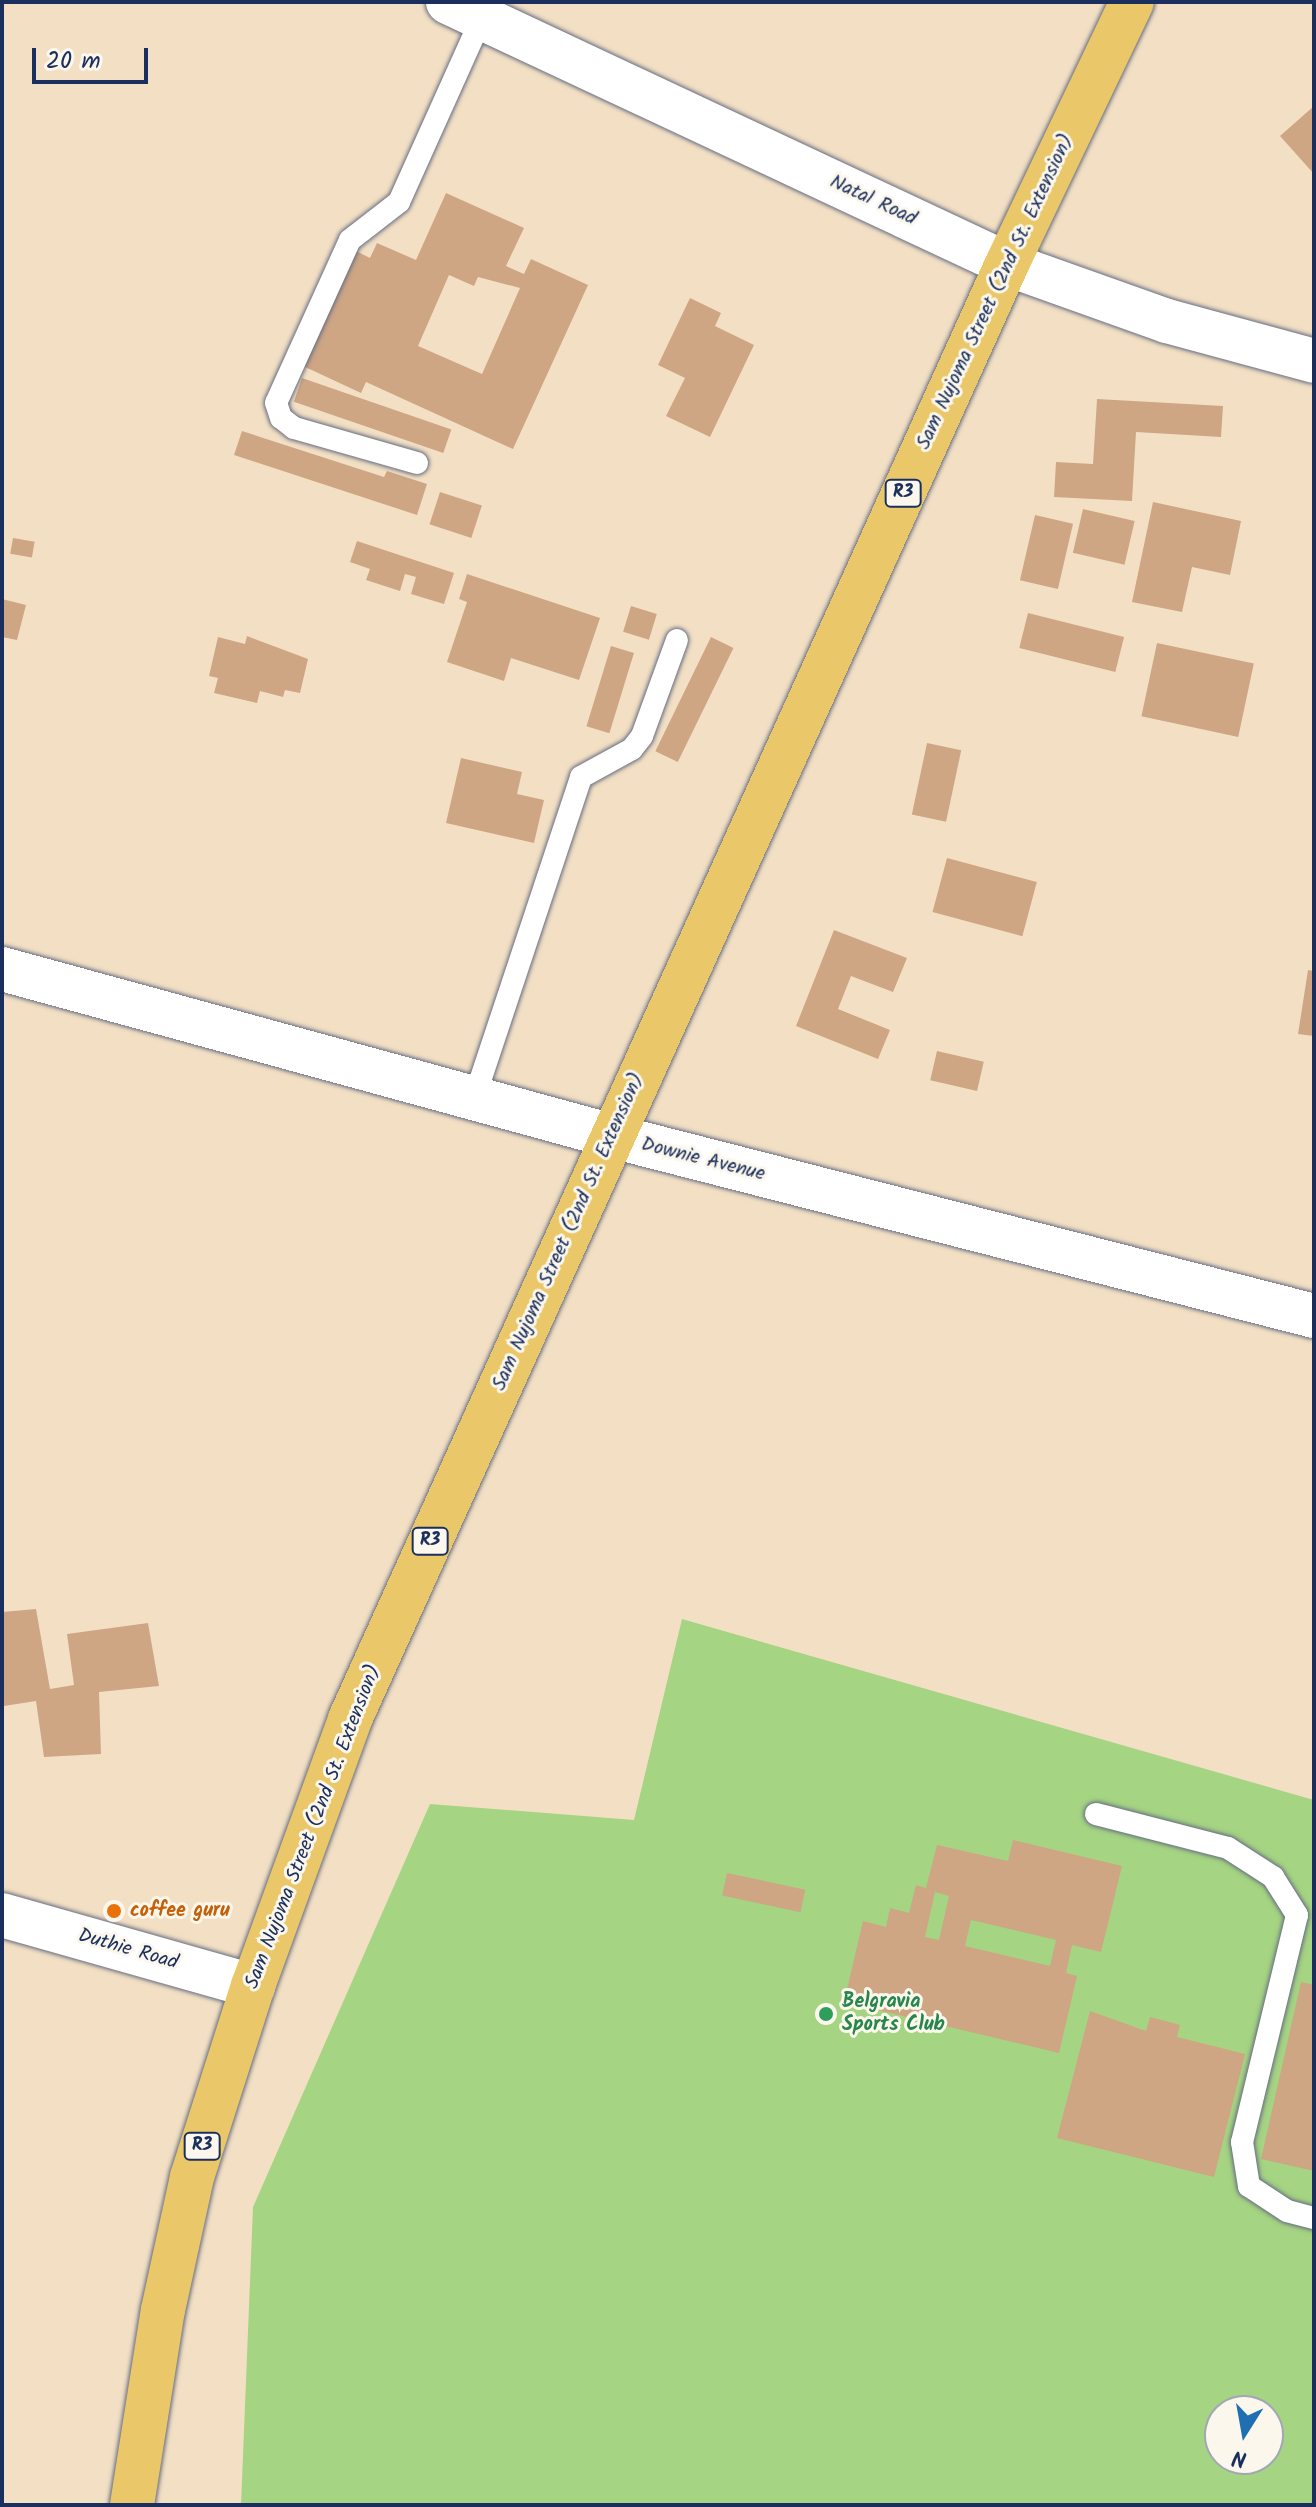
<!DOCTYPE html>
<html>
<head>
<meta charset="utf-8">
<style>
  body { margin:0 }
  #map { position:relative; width:1316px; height:2507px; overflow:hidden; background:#f3e0c4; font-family:Kalam,sans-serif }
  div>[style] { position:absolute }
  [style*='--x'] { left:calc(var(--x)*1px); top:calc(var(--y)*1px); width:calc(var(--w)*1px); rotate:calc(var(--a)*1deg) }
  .green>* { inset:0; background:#a5d482 }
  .building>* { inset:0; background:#cea684; transform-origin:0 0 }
  .roads { filter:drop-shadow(0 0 2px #676d82) drop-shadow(0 0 2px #676d82) }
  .lane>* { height:22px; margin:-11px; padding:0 11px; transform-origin:11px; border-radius:11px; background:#fff }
  .street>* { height:44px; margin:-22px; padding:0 22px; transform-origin:22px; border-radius:22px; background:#fff }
  .highway>* { height:44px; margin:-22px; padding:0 22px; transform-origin:22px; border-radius:22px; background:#eac769 }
  .dots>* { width:22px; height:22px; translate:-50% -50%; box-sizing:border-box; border:4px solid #fbf7ec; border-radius:50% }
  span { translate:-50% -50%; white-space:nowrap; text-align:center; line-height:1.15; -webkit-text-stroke:6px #fbf7ec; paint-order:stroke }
  .shield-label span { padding:2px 6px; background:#fbf7ec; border:2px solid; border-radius:6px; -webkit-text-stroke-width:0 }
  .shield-label { font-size:18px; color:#1b2f5e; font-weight:700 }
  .street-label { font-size:20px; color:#1b2f5e }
  .food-label { font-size:20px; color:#c56008; font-weight:700 }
  .left { translate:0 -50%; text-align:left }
  .leisure-label { font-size:20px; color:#27864d; font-weight:700 }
  .frame { position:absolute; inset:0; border:4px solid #1b2f5e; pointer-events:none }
  .north { position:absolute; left:1204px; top:2395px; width:80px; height:80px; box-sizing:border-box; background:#fbf7ec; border:2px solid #a1a7b3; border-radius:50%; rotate:191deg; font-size:22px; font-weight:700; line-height:32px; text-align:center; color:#1b2f5e }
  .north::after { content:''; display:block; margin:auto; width:28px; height:36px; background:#1f6fb2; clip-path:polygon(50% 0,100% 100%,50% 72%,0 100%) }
  .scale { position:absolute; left:32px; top:48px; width:116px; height:36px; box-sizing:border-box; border:4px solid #1b2f5e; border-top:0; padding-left:10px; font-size:24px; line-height:28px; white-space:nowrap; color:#1b2f5e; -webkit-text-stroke:6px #fbf7ec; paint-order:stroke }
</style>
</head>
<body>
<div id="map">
  <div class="green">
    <div style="clip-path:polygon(evenodd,682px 1619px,1314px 1800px,1314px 2505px,241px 2505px,253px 2207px,430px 1804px,634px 1820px,682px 1619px,1220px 2411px,1268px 2411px,1268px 2459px,1220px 2459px,1220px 2411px)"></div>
  </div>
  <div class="building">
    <div style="clip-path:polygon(1314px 106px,1314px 174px,1280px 136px)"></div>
    <div style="clip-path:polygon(evenodd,446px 193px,524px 228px,506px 266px,524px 274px,531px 259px,588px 285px,513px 449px,366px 382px,361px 393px,303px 366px,356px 251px,370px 258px,377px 243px,416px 260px,446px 193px,449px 275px,474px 286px,478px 277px,520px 288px,482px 374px,418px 346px,449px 275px)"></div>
    <div style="clip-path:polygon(690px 298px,721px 313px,715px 326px,754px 345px,710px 437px,666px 416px,685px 378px,658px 365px)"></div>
    <div style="left:302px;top:378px;width:158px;height:25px;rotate:19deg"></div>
    <div style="clip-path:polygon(1097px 399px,1223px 406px,1221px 437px,1136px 432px,1132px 501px,1054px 497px,1056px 462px,1093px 464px)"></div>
    <div style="clip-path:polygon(242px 431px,384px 477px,387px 471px,427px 484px,417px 515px,234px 455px)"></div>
    <div style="left:440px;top:492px;width:44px;height:34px;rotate:18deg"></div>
    <div style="clip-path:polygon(1153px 502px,1241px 521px,1230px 575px,1192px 567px,1182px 612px,1132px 602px)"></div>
    <div style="left:1083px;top:509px;width:53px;height:45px;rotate:13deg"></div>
    <div style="left:1035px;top:515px;width:39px;height:67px;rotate:13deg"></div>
    <div style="left:13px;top:538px;width:22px;height:16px;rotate:10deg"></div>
    <div style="clip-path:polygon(357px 541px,454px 573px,444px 604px,411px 594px,416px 577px,405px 574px,400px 591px,366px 580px,370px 569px,350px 562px)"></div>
    <div style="clip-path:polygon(467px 574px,600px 618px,579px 680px,511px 658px,504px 681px,447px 662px,467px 602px,459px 599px)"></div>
    <div style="clip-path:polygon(2px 599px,26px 605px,17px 640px,2px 637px)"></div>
    <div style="left:631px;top:606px;width:27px;height:27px;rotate:17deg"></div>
    <div style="left:1028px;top:613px;width:99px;height:36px;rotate:14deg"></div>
    <div style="clip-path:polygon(247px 636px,308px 659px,300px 693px,285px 690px,283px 697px,260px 691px,257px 703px,214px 693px,218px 678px,209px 676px,218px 637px,245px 644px)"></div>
    <div style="left:711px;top:637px;width:25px;height:127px;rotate:26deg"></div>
    <div style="left:1157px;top:643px;width:99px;height:75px;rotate:12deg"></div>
    <div style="left:611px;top:646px;width:24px;height:84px;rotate:17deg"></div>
    <div style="left:927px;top:743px;width:35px;height:73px;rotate:12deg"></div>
    <div style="clip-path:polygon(461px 758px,522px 772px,517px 794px,544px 800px,534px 843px,446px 823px)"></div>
    <div style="left:947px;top:858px;width:93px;height:56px;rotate:15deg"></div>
    <div style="clip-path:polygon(834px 930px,907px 958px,893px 992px,851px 976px,838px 1009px,890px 1030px,878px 1059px,796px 1026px)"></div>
    <div style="clip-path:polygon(1308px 970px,1314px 971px,1314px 1036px,1298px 1034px)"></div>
    <div style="left:937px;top:1051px;width:48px;height:30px;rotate:13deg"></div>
    <div style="clip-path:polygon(36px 1609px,50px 1689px,74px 1685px,67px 1634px,148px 1623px,159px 1686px,99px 1692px,101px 1754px,44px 1757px,36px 1701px,4px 1706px,2px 1612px)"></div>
    <div style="clip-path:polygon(evenodd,1013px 1840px,1122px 1866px,1101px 1952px,1072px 1945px,1066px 1973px,1077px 1976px,1059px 2053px,844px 2002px,863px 1921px,886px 1927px,890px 1908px,909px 1913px,916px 1885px,926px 1888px,937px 1845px,1008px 1861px,1013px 1840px,935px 1892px,949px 1896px,939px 1940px,925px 1937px,935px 1892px,1013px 1840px,971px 1920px,1056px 1940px,1050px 1966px,965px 1946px,971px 1920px)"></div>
    <div style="left:727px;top:1873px;width:80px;height:23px;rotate:12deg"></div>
    <div style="clip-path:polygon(1301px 1982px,1314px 1985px,1314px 2171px,1261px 2159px)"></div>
    <div style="clip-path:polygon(1090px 2011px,1146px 2031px,1150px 2017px,1180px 2025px,1177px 2037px,1245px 2054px,1214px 2177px,1057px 2138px)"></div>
  </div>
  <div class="roads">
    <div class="lane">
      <div style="--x:417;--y:463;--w:128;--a:-164.1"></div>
      <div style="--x:294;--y:428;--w:16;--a:-142"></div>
      <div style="--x:281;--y:418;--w:16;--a:-108"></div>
      <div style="--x:276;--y:403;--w:179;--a:-65.6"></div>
      <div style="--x:350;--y:240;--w:62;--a:-37.8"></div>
      <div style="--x:399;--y:202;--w:203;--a:-65.8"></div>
      <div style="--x:474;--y:1099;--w:339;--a:-71.6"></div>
      <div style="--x:581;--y:777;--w:58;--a:-28.8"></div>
      <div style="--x:632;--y:749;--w:16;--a:-52"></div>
      <div style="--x:642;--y:736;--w:102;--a:-70"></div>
      <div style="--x:1096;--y:1814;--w:136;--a:14.4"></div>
      <div style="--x:1228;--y:1848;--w:54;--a:32.8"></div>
      <div style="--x:1273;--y:1877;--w:45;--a:57.7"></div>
      <div style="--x:1297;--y:1915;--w:234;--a:103.6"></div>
      <div style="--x:1242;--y:2142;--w:45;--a:81"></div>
      <div style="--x:1249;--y:2186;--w:45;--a:33.3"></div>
      <div style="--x:1287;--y:2211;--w:28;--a:15"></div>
    </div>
    <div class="street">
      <div style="--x:448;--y:2;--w:617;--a:25.11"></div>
      <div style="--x:1007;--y:264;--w:170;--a:19.6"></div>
      <div style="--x:1167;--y:321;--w:152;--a:15.2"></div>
      <div style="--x:2;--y:969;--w:632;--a:15.31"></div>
      <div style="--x:612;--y:1136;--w:725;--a:14.38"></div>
      <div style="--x:2;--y:1915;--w:261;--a:15.8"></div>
    </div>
    <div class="highway">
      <div style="--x:132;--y:2505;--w:197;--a:-81"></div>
      <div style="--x:163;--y:2310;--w:136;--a:-77.7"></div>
      <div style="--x:192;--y:2177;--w:201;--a:-72.3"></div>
      <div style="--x:253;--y:1986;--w:284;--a:-70"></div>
      <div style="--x:350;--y:1719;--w:1596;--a:-65.7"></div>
      <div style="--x:1007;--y:264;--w:290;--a:-64.5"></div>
    </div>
  </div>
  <div class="dots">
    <div style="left:114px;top:1911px;background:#e8710a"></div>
    <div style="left:826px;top:2014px;background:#2e9e5b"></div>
  </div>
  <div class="shield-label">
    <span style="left:903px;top:493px">R3</span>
    <span style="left:430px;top:1541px">R3</span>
    <span style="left:202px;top:2146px">R3</span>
  </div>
  <div class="street-label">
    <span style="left:873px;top:201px;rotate:25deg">Natal Road</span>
    <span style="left:996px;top:292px;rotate:-65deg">Sam Nujoma Street (2nd St. Extension)</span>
    <span style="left:703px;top:1160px;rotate:14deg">Downie Avenue</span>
    <span style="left:569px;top:1232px;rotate:-66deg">Sam Nujoma Street (2nd St. Extension)</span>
    <span style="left:314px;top:1827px;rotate:-69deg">Sam Nujoma Street (2nd St. Extension)</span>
    <span style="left:128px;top:1950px;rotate:16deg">Duthie Road</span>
  </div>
  <div class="food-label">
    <span class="left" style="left:130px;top:1911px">coffee guru</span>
  </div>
  <div class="leisure-label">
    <span class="left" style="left:842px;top:2014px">Belgravia<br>Sports Club</span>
  </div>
  <div class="frame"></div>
  <div class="north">N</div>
  <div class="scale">20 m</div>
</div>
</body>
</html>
